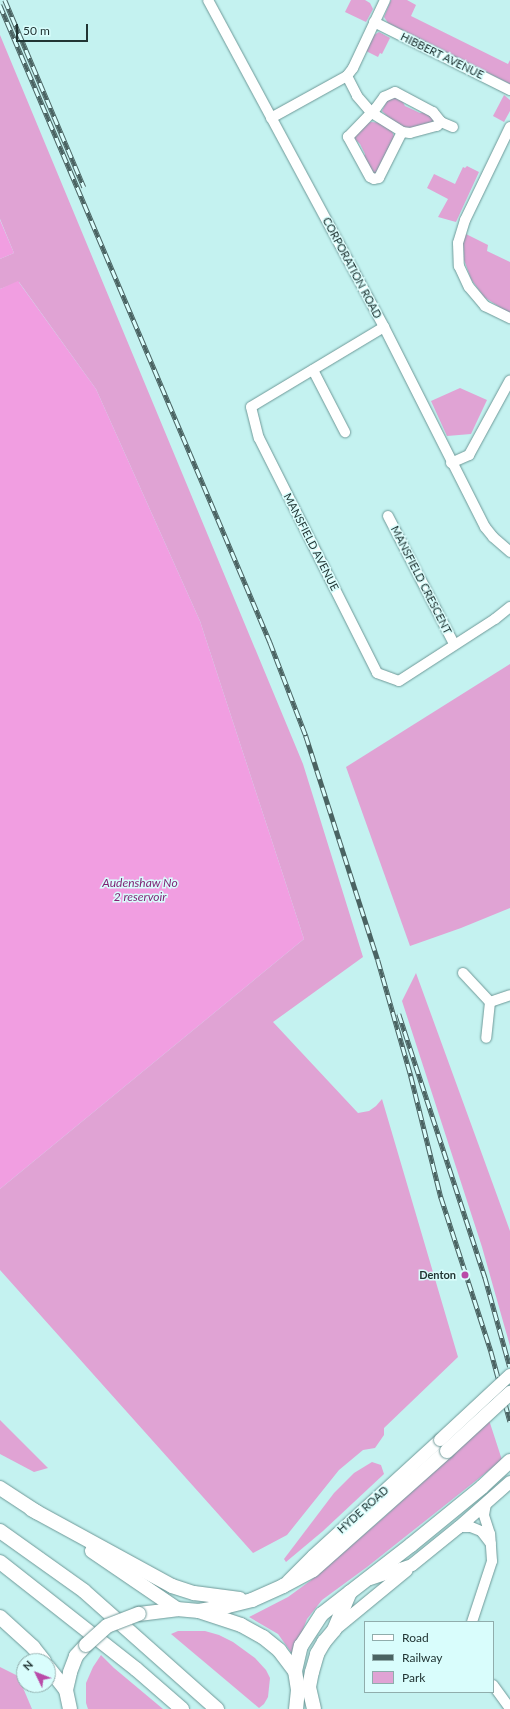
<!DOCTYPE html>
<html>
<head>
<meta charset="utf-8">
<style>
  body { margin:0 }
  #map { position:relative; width:510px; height:1709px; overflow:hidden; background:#c4f2f0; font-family:Lato,sans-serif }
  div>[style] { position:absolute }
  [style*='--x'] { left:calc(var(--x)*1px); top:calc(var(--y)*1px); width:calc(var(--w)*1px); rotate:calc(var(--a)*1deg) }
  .green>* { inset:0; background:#e0a3d4 }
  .water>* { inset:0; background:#f19ee1 }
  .roads { filter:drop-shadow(0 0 1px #6e9998) drop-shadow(0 0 1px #6e9998) }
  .minor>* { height:10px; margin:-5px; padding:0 5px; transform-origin:5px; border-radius:5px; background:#fff }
  .major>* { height:12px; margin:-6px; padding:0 6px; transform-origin:6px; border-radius:6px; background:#fff }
  .highway>* { height:14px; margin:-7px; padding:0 7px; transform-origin:7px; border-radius:7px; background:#fff }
  .rail>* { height:4.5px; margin-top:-2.25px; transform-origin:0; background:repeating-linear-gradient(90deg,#d9fdfc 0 9px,#4a6362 0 18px); box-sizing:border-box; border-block:1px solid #4a6362 }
  .bridges { filter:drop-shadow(0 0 1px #6e9998) drop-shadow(0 0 1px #6e9998) }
  .major-bridge>* { height:12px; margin:-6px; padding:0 6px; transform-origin:6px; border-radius:6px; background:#fff }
  .highway-bridge>* { height:14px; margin:-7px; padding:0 7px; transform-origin:7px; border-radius:7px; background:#fff }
  .dots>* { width:11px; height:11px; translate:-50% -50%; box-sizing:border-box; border:2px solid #d9fdfc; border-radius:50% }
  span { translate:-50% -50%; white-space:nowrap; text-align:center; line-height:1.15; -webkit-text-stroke:3px #d9fdfc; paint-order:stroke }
  .street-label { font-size:11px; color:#223534 }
  .poi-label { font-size:11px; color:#223534; font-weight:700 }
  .right { translate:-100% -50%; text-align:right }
  .water-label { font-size:12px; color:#7e1f72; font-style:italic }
  .legend { position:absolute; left:364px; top:1621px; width:130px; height:72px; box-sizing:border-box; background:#d9fdfc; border:1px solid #90adac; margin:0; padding:5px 7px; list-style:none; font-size:12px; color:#223534 }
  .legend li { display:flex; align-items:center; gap:8px; height:20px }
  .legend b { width:20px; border:1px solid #90adac }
  .north { position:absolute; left:16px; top:1653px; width:40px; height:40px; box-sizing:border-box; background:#d9fdfc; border:1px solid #90adac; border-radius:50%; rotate:313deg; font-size:11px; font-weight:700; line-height:16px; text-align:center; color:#223534 }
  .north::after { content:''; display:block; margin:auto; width:14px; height:18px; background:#b94aa8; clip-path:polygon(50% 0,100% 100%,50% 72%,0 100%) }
  .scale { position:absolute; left:16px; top:24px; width:72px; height:18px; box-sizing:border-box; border:2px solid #223534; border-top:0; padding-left:5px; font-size:12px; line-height:14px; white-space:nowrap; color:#223534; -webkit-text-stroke:3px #d9fdfc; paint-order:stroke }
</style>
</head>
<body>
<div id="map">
  <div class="green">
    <div style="clip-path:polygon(351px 0,365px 0,370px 3px,373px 9px,366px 22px,345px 12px)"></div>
    <div style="clip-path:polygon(391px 0,407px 0,416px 5px,411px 16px,508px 64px,510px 60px,510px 84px,388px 23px,384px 17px)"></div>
    <div style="clip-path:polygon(379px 32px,390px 38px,382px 54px,380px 53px,378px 57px,366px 51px,374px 35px)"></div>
    <div style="clip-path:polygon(0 35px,303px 764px,363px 957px,273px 1022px,358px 1113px,369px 1111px,376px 1106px,382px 1099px,458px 1357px,384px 1428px,384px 1435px,375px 1448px,363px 1450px,339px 1470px,287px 1535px,253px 1553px,0 1270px,0 1189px,304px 939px,200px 621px,96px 389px,19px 282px,0 289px,0 259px,14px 253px,0 219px)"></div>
    <div style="clip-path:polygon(504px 95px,510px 100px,510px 111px,504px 122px,493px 116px)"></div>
    <div style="clip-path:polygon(400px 97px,405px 106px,420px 113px,424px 112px,435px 117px,435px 124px,407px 129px,395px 124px,382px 111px,388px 98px)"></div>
    <div style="clip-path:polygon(371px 122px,383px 123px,392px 131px,394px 136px,393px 140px,376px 175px,373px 175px,363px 160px,365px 154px,360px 144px,354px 138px,365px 124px)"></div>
    <div style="clip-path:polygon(467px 166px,479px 172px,456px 222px,438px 217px,448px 199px,427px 188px,434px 174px,455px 184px,463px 167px,465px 168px)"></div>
    <div style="clip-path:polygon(464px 233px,488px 245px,487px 251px,510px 262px,510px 314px,484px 297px,471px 279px,464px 260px,463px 242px)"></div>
    <div style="clip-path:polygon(460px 388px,487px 400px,471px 434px,447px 436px,431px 401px)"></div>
    <div style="clip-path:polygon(510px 664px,510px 908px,461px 928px,410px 946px,346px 767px)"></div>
    <div style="clip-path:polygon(416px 973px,510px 1231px,510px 1346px,482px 1247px,402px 1001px)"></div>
    <div style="clip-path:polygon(0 1420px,48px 1468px,34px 1472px,0 1454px)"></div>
    <div style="clip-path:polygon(489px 1420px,502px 1460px,367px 1567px,322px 1600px,307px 1619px,293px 1655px,278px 1634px,249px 1617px,288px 1597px,310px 1581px,383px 1518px)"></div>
    <div style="clip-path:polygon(372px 1462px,381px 1465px,384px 1474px,323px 1531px,286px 1562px,284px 1559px,334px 1493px,354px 1473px)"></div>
    <div style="clip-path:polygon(178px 1631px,205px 1631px,219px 1635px,233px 1642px,255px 1658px,266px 1670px,270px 1678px,268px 1697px,264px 1704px,259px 1708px,171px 1634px)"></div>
    <div style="clip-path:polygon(101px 1655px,114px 1668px,163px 1709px,88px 1709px,86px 1703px,86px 1683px,93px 1667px)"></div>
    <div style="clip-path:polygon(0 1667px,18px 1676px,32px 1709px,0 1709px)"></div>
  </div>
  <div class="water">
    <div style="clip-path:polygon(0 220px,14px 253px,0 259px)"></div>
    <div style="clip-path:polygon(18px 281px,96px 389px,200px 621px,304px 939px,0 1189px,0 289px)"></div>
  </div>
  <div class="roads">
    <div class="minor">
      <div style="--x:208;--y:0;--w:371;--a:61.7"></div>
      <div style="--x:384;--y:327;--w:224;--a:63.2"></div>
      <div style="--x:485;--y:527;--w:13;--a:51"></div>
      <div style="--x:493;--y:537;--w:23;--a:41"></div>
      <div style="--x:374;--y:22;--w:152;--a:26.6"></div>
      <div style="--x:347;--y:76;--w:22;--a:63"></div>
      <div style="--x:357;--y:96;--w:23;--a:49"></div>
      <div style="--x:372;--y:113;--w:36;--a:32"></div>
      <div style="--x:402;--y:132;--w:8;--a:7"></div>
      <div style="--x:410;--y:133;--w:28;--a:-15"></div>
      <div style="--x:437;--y:126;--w:6;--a:-45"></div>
      <div style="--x:441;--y:122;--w:13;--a:23"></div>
      <div style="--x:271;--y:118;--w:87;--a:-28.9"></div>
      <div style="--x:347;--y:76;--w:10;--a:-53"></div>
      <div style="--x:353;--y:68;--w:75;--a:-64.8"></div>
      <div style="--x:510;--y:127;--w:103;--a:115.8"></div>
      <div style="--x:465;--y:220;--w:24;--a:107"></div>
      <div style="--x:458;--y:243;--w:23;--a:88"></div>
      <div style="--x:459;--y:266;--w:23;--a:65"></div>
      <div style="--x:469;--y:287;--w:25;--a:50"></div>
      <div style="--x:485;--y:306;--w:28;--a:26"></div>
      <div style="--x:402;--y:132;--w:51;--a:116.6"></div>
      <div style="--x:379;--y:178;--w:5;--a:169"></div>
      <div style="--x:374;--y:179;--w:4;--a:-153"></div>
      <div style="--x:370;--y:177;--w:46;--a:-118.8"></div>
      <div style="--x:348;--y:137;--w:40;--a:-46"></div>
      <div style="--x:376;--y:108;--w:14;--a:-54"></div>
      <div style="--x:384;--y:97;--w:12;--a:-24"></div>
      <div style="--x:395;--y:92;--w:43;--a:27.8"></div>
      <div style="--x:433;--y:112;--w:13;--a:51"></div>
      <div style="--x:384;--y:327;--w:155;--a:149"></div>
      <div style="--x:251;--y:407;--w:32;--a:76"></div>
      <div style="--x:259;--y:438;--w:263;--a:63.3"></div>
      <div style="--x:377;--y:673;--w:23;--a:20"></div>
      <div style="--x:399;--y:681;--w:114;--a:-32.9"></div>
      <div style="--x:495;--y:619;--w:19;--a:-39"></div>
      <div style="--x:313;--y:370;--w:70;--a:62.7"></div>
      <div style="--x:451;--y:463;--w:20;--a:-24"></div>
      <div style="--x:469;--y:455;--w:85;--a:-61.3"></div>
      <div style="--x:388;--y:516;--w:144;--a:62.7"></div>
      <div style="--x:463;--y:973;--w:40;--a:47"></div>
      <div style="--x:490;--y:1002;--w:36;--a:96"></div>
      <div style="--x:490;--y:1002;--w:21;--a:-19"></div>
      <div style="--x:459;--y:1527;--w:12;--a:0"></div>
      <div style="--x:471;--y:1527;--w:11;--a:22"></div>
      <div style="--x:481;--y:1531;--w:16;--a:52"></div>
      <div style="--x:472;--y:1622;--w:64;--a:-71.8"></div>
      <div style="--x:492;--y:1561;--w:27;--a:-94"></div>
      <div style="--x:490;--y:1534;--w:20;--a:-108"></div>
      <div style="--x:484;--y:1515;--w:11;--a:-80"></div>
      <div style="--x:493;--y:1685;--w:29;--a:54"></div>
    </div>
    <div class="major">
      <div style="--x:370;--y:1579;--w:44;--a:-18.4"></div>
      <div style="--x:412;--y:1565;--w:60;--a:-39"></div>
      <div style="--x:459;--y:1527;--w:68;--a:-41.4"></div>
      <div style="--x:288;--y:1581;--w:35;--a:-45"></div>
      <div style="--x:313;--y:1556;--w:172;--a:-42.4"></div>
      <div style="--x:334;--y:1630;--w:94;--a:-39.4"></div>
    </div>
    <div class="highway">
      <div style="--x:0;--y:1488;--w:45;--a:33.3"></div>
      <div style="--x:31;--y:1509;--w:161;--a:28.6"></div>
      <div style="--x:172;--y:1586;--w:23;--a:18"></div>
      <div style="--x:194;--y:1593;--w:46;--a:7.4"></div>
      <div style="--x:0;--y:1531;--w:103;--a:35.5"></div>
      <div style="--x:84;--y:1591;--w:178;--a:41.6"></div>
      <div style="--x:92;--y:1551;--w:103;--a:34.3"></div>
      <div style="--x:0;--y:1562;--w:173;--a:38.2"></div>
      <div style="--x:136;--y:1669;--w:61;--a:41"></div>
      <div style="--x:199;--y:1611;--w:29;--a:-10"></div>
      <div style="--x:228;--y:1606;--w:25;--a:-14"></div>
      <div style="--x:252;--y:1600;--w:34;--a:-24"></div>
      <div style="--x:283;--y:1586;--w:34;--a:-28"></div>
      <div style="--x:313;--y:1570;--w:179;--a:-41.6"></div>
      <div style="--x:139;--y:1614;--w:38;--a:-7"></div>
      <div style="--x:177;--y:1609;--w:22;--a:5"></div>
      <div style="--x:199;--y:1611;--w:44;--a:18.4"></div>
      <div style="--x:241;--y:1625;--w:25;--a:29"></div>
      <div style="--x:263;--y:1637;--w:21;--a:39"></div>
      <div style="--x:279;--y:1650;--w:26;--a:53"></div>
      <div style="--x:295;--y:1671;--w:19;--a:81"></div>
      <div style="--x:298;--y:1690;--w:19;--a:96"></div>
      <div style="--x:0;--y:1617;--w:45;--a:42.3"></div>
      <div style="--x:33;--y:1647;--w:18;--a:52"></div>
      <div style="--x:48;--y:1667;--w:29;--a:52"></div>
      <div style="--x:295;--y:1671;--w:26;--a:-77"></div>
      <div style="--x:301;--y:1646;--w:38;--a:-57"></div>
      <div style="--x:322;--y:1614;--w:113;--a:-37.8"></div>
      <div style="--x:411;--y:1545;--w:92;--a:-39.2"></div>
      <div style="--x:482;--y:1487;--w:38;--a:-43"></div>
      <div style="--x:70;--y:1709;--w:19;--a:-102"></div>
      <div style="--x:66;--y:1690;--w:18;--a:-77"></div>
      <div style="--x:70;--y:1672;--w:17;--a:-69"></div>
      <div style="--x:76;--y:1656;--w:15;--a:-48"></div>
      <div style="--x:314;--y:1709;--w:23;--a:-103"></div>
      <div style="--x:309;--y:1687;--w:15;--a:-79"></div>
      <div style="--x:312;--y:1672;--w:19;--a:-74"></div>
      <div style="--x:317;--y:1654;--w:14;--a:-60"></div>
      <div style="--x:324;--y:1642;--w:16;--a:-50"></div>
      <div style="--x:334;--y:1630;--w:41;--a:-67.2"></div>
    </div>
  </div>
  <div class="rail">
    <div style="--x:5;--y:0;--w:203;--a:67.1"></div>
    <div style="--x:0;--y:5;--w:692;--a:67.03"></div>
    <div style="--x:270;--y:642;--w:101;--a:69"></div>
    <div style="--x:306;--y:736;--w:235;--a:72.2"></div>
    <div style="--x:378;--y:960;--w:121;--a:74.1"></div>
    <div style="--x:411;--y:1076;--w:125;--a:76.1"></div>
    <div style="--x:441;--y:1197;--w:162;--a:72"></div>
    <div style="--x:491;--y:1351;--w:73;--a:74.8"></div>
    <div style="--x:399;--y:1014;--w:277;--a:71.9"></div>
    <div style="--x:485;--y:1277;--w:93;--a:74.5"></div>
  </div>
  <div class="bridges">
    <div class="major-bridge">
      <div style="--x:440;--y:1440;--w:96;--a:-42.9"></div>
    </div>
    <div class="highway-bridge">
      <div style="--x:447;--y:1451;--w:86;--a:-42.6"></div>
      <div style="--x:86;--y:1645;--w:28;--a:-42"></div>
      <div style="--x:107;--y:1626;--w:34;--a:-21"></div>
    </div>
  </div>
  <div class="dots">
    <div style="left:465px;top:1275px;background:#b94aa8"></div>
  </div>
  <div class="street-label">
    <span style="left:442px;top:56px;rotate:26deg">HIBBERT AVENUE</span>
    <span style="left:352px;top:268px;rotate:62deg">CORPORATION ROAD</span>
    <span style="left:311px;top:542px;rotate:63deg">MANSFIELD AVENUE</span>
    <span style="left:421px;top:580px;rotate:63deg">MANSFIELD CRESCENT</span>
    <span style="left:363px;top:1510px;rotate:-42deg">HYDE ROAD</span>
  </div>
  <div class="poi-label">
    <span class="right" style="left:456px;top:1275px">Denton</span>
  </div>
  <div class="water-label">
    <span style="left:140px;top:890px">Audenshaw No<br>2 reservoir</span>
  </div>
  <ul class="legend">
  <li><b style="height:5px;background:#fff"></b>Road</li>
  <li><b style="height:5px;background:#4a6362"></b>Railway</li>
  <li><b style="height:11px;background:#e0a3d4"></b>Park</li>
  </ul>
  <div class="north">N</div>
  <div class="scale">50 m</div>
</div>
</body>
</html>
